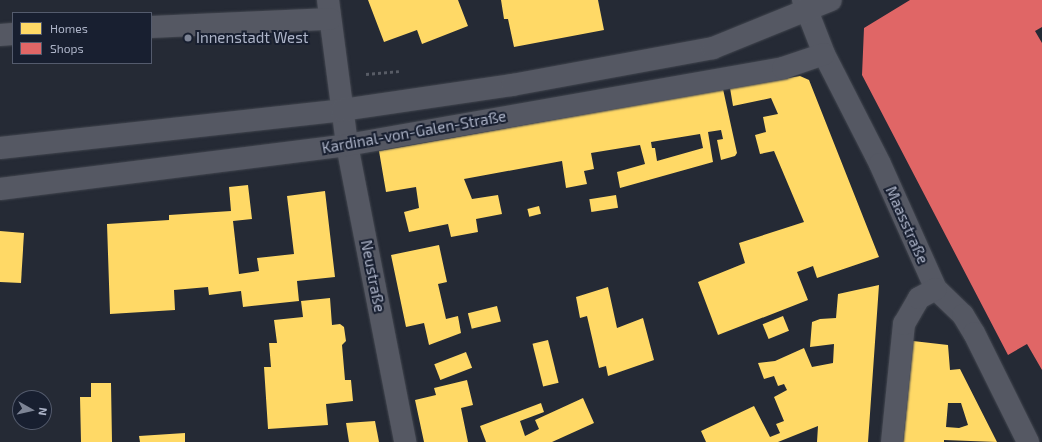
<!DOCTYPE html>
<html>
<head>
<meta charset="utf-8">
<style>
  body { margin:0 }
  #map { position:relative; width:1042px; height:442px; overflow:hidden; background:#252a35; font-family:"Exo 2",sans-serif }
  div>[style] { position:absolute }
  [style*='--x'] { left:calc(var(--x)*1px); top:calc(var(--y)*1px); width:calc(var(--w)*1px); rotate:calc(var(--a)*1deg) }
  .homes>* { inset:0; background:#ffd966; transform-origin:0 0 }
  .shops>* { inset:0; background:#e06666 }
  .path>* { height:2.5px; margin-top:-1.25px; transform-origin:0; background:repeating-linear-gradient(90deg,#585c66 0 3px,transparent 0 6px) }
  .roads { filter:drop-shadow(0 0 1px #41454e) drop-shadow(0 0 1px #41454e) }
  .minor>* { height:22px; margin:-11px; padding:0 11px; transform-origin:11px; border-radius:11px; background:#555863 }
  .dots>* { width:11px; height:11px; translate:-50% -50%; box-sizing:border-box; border:2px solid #181f30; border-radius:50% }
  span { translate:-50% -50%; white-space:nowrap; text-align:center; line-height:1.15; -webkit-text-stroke:4px #181f30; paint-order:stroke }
  .poi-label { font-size:15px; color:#adb4c8 }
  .left { translate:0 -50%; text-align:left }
  .street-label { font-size:15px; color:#adb4c8 }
  .legend { position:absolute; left:12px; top:12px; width:140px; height:52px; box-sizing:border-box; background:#181f30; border:1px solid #545b6d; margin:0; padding:5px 7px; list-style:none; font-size:12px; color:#adb4c8 }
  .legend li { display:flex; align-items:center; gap:8px; height:20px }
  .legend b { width:20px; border:1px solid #545b6d }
  .north { position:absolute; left:12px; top:390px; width:40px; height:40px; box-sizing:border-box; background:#181f30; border:1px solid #545b6d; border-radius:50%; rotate:98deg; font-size:11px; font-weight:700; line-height:16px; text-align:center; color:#adb4c8 }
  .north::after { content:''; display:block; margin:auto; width:14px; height:18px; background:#7d8495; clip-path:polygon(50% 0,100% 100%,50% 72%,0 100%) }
</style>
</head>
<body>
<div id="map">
  <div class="homes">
    <div style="clip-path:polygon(368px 0,458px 0,468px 26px,422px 44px,417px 30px,384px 42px)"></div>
    <div style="clip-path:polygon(501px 0,598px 0,604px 30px,514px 47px,508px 19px,504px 19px)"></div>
    <div style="clip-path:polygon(800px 76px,809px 80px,879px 257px,817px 278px,813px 266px,797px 272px,808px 300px,718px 335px,698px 282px,745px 263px,739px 243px,804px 222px,774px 151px,760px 154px,755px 135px,766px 132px,763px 117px,778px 114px,771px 98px,733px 106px,730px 88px)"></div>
    <div style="clip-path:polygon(evenodd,723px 89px,737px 153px,735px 156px,721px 160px,717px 140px,723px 139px,721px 130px,708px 132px,713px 162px,620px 188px,617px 172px,645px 164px,640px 145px,591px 153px,594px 169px,584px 171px,587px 184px,566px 188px,562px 161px,464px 179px,472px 199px,498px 195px,502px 214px,476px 219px,478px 232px,451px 237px,448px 224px,409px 232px,404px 212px,419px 208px,416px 187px,386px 192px,379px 151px,723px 89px,700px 134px,703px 148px,657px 161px,655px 148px,652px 148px,651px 142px,700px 134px)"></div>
    <div style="clip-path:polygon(248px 185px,252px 219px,233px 221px,239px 274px,259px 271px,257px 258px,294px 254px,287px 196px,325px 191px,335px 277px,297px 281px,299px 301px,243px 307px,241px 291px,209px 295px,208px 287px,174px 290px,175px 310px,110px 314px,107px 224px,169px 220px,169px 215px,231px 211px,229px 187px)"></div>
    <div style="left:616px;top:195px;width:13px;height:27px;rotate:81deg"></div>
    <div style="left:539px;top:206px;width:8px;height:12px;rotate:76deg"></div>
    <div style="clip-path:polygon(0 231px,24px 233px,21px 283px,0 282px)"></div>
    <div style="clip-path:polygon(439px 245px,447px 282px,438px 284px,446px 319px,458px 316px,461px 333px,429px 345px,424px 323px,406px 327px,391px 255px)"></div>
    <div style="clip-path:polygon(879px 285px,868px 442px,817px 442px,818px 426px,778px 442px,706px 442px,701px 431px,754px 406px,770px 437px,780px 433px,776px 424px,784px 421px,774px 397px,787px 390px,784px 384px,778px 386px,774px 376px,764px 379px,758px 363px,775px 361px,804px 348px,812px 367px,833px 363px,834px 344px,810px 347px,812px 322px,820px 319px,836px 318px,838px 294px)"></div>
    <div style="clip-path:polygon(608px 287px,617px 328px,643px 318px,654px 360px,608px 376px,606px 366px,599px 368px,587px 316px,580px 318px,576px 297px)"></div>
    <div style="clip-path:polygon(330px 298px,332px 325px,340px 324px,344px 327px,346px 341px,342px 345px,345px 380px,351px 380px,353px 401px,326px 404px,328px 425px,268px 429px,264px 367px,271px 367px,269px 343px,277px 343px,274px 320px,303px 317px,301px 301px)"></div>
    <div style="left:497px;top:306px;width:16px;height:30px;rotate:76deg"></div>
    <div style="left:783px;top:316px;width:16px;height:22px;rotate:68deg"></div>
    <div style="left:548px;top:340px;width:44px;height:16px;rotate:76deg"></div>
    <div style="clip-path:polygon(evenodd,913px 341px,948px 345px,950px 370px,960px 369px,997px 442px,944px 440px,944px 442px,903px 442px,913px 341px,948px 403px,961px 403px,968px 425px,959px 428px,946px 427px,948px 403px)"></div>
    <div style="left:466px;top:352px;width:17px;height:34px;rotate:69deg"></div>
    <div style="clip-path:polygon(467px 380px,473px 405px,461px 408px,468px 442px,424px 442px,415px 400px,436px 395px,434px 388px)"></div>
    <div style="clip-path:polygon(91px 383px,111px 383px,112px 442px,81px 442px,80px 397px,91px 397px)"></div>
    <div style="clip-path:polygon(583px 398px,594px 423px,552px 442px,486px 442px,480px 426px,541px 403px,544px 412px,520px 421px,525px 436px,539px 429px,535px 420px)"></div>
    <div style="clip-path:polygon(375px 421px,379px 442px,349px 442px,346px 423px)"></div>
    <div style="clip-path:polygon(185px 433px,185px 442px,140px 442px,139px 436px)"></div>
  </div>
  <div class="shops">
    <div style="clip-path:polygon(910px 0,1042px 0,1042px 27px,1035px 31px,1042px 43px,1042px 370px,1027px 344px,1008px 355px,862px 75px,864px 28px)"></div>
  </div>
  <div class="path">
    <div style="--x:366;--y:74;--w:33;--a:-5"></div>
  </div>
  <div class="roads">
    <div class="minor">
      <div style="--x:328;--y:0;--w:146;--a:82.5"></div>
      <div style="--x:347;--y:145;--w:303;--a:78.9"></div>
      <div style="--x:803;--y:0;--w:58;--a:68.7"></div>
      <div style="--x:824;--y:54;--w:123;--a:63"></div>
      <div style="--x:880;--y:164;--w:137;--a:65.9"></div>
      <div style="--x:936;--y:289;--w:37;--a:44"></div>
      <div style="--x:963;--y:315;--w:21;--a:59"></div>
      <div style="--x:974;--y:333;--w:122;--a:63.6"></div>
      <div style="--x:151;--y:27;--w:179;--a:-2.6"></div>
      <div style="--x:0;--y:35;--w:13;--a:-4"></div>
      <div style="--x:0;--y:148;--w:344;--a:-6.3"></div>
      <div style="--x:342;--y:110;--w:172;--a:-8.4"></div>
      <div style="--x:512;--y:85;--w:204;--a:-10.4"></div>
      <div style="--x:713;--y:48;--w:127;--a:-22.1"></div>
      <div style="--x:0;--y:189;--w:350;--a:-7.2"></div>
      <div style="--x:347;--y:145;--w:443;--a:-10"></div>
      <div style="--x:783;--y:68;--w:43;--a:-18.9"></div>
      <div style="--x:892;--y:442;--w:119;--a:-84.2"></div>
      <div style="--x:904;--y:324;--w:30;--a:-60"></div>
      <div style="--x:919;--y:298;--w:19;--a:-28"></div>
    </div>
  </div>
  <div class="dots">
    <div style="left:188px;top:38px;background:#7d8495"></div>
  </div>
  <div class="poi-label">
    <span class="left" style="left:196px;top:38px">Innenstadt West</span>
  </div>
  <div class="street-label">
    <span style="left:414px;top:132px;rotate:-10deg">Kardinal-von-Galen-Straße</span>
    <span style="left:907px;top:225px;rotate:66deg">Maasstraße</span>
    <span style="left:373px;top:276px;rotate:79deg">Neustraße</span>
  </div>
  <ul class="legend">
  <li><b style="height:11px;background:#ffd966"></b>Homes</li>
  <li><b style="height:11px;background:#e06666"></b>Shops</li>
  </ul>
  <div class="north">N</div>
</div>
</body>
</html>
